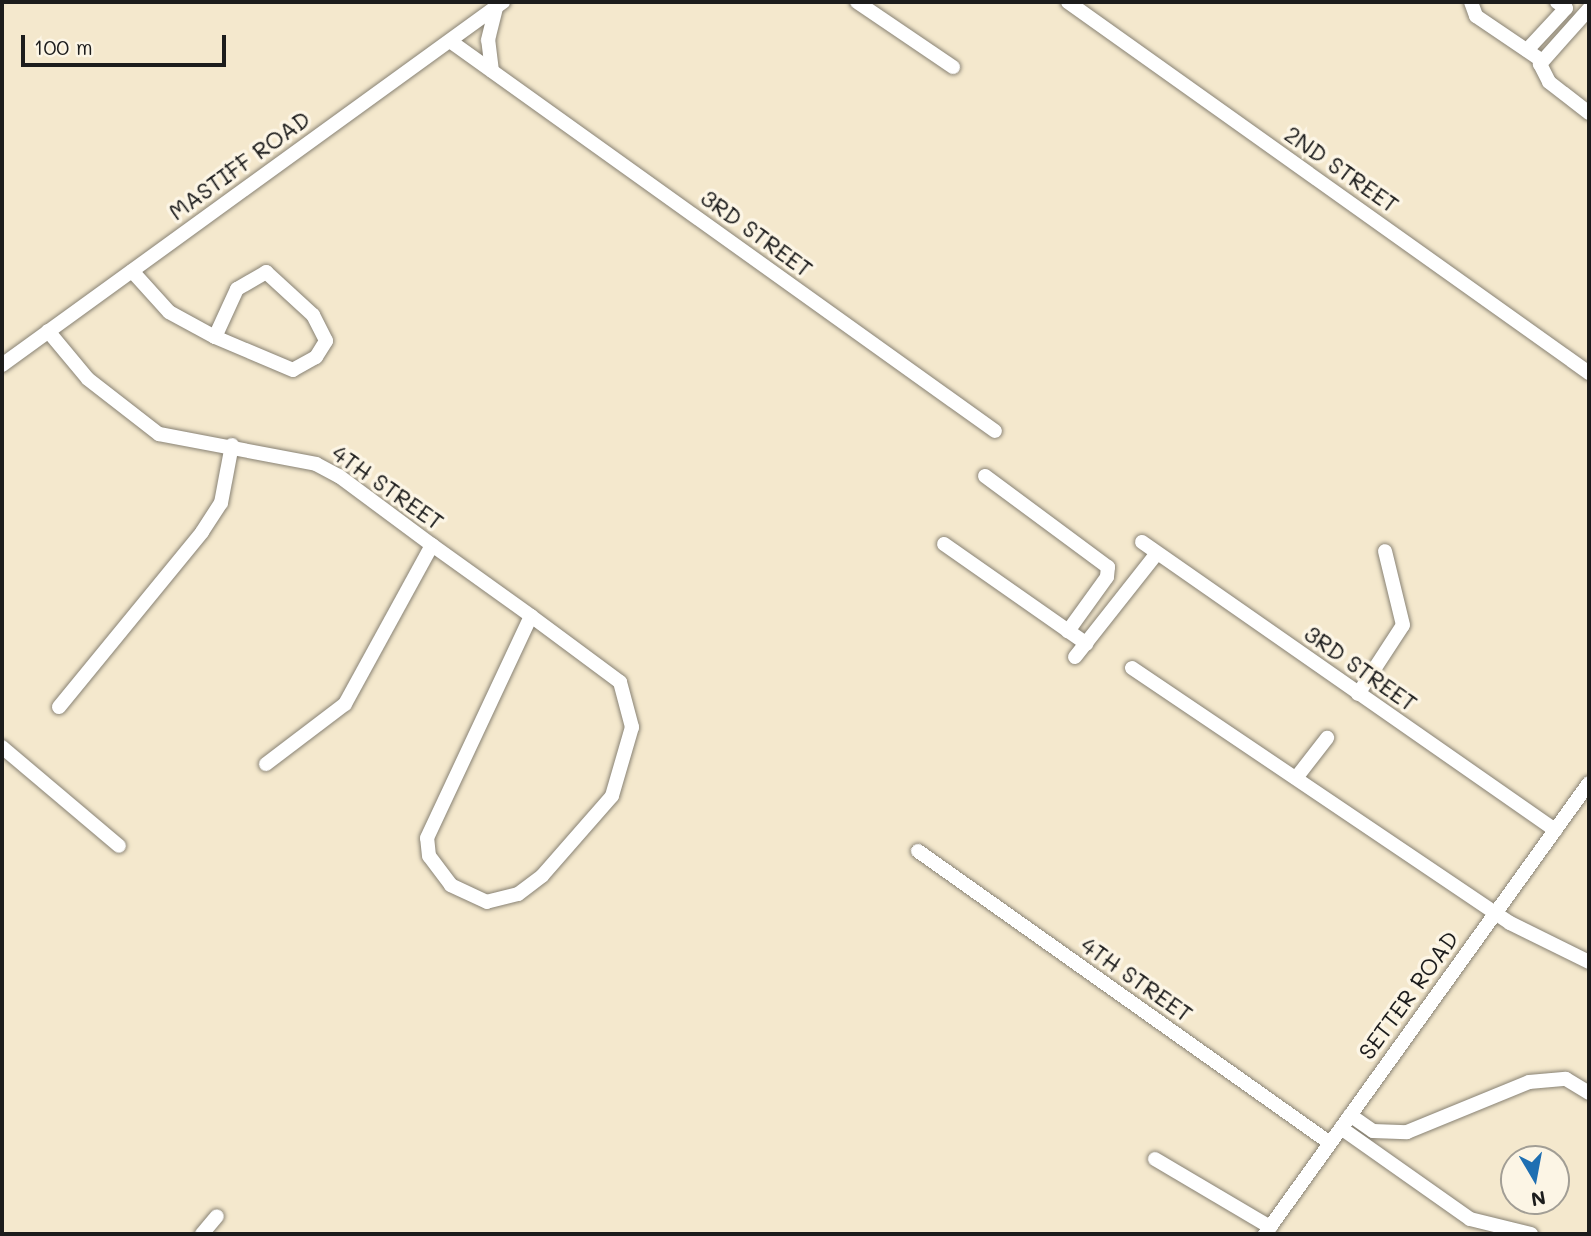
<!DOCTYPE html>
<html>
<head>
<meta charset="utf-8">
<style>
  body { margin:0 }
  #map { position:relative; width:1591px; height:1236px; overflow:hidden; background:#f4e8cd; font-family:Mali,sans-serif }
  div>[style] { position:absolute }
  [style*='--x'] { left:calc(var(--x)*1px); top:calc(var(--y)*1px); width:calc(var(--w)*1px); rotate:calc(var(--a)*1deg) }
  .roads { filter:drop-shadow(0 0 2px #888274) drop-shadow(0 0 2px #888274) }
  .minor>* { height:14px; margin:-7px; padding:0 7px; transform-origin:7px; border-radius:7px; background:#fff }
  span { translate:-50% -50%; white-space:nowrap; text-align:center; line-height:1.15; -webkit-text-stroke:7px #fcf5e5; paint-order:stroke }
  .street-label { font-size:23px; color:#1c1c1c }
  .frame { position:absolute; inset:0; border:4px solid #1c1c1c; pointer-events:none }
  .north { position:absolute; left:1500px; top:1145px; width:70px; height:70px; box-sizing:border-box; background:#fcf5e5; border:2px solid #a29e95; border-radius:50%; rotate:170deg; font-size:19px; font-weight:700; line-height:28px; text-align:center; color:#1c1c1c }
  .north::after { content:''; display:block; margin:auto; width:24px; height:32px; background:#1f6fb2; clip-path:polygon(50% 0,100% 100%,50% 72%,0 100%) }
  .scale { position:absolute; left:21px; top:35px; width:205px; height:32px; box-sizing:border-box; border:4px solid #1c1c1c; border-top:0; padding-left:9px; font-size:21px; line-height:24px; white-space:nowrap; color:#1c1c1c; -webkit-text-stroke:5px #fcf5e5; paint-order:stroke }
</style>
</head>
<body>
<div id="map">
  <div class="roads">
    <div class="minor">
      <div style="--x:857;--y:2;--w:116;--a:34.1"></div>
      <div style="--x:1068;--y:2;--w:640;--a:35.45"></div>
      <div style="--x:1471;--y:2;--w:15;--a:70"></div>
      <div style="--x:1476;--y:16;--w:78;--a:34.1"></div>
      <div style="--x:1589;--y:9;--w:74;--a:131.7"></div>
      <div style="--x:1540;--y:64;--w:20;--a:63"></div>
      <div style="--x:1549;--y:82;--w:51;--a:37.8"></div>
      <div style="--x:450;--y:41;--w:670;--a:35.59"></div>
      <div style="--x:1527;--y:50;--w:57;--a:-47.1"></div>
      <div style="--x:1566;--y:8;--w:11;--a:-146"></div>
      <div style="--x:492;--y:71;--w:31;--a:-97"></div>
      <div style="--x:488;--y:40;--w:34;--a:-76"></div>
      <div style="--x:132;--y:271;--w:55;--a:47.9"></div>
      <div style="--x:169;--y:312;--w:52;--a:28.5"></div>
      <div style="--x:215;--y:337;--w:53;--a:-65.4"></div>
      <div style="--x:237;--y:289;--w:34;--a:-30"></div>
      <div style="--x:266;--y:272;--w:64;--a:42.5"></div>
      <div style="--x:313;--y:315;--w:29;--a:63"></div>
      <div style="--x:326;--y:341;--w:19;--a:122"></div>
      <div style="--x:316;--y:357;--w:26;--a:151"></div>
      <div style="--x:293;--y:370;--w:85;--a:-157.1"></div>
      <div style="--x:48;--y:331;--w:62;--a:50.2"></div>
      <div style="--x:88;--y:379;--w:90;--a:37.8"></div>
      <div style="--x:159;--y:434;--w:160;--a:10.8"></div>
      <div style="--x:316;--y:464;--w:26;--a:28"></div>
      <div style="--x:339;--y:476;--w:116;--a:36.6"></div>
      <div style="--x:432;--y:545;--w:122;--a:35.6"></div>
      <div style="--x:531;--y:616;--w:111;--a:36.6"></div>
      <div style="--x:620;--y:682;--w:47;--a:75.1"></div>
      <div style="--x:632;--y:727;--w:72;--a:106.2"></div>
      <div style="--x:612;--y:796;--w:106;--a:131.2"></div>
      <div style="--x:542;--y:876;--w:30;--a:143"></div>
      <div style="--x:518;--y:894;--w:32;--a:166"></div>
      <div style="--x:487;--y:902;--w:40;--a:-155"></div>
      <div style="--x:451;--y:885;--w:36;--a:-127"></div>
      <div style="--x:429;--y:856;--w:18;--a:-96"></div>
      <div style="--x:427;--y:838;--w:245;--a:-64.9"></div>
      <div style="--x:2;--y:365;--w:619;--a:-35.93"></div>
      <div style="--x:985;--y:476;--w:153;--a:36.5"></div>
      <div style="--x:1108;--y:567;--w:10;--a:96"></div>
      <div style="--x:1107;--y:577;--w:67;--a:125.8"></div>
      <div style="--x:1142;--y:542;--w:504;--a:34.89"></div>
      <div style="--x:944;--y:544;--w:174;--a:35"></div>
      <div style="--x:1075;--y:657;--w:132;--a:-51.7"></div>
      <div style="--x:1132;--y:668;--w:456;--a:34"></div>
      <div style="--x:1510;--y:923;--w:88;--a:26.3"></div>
      <div style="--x:1358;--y:694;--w:82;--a:-56.9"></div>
      <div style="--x:1403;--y:625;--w:76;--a:-103.7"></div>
      <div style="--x:59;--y:707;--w:226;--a:-50.7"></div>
      <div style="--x:202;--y:532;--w:35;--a:-57"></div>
      <div style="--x:221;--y:503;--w:59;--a:-79.3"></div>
      <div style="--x:2;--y:747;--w:153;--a:40.2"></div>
      <div style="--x:266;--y:764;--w:99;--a:-37.2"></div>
      <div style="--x:345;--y:704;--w:181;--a:-61.3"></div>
      <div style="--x:1296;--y:778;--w:51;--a:-52.2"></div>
      <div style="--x:918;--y:851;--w:505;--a:35.33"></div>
      <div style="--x:1350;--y:1115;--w:28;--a:35"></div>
      <div style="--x:1373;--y:1131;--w:34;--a:2"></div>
      <div style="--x:1407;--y:1132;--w:132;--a:-22.3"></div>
      <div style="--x:1529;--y:1082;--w:37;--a:-5"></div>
      <div style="--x:1566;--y:1079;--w:27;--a:31"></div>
      <div style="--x:1341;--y:1128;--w:158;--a:35.2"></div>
      <div style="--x:1470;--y:1219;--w:63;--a:13.8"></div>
      <div style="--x:1155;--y:1159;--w:134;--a:30.6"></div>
      <div style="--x:202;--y:1234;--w:23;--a:-50"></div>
      <div style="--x:1265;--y:1234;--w:555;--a:-54.31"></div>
    </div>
  </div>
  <div class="street-label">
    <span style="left:239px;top:165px;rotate:-36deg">MASTIFF ROAD</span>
    <span style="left:1342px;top:169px;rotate:35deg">2ND STREET</span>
    <span style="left:757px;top:233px;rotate:36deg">3RD STREET</span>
    <span style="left:388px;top:487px;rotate:35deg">4TH STREET</span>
    <span style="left:1361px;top:668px;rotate:35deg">3RD STREET</span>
    <span style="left:1137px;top:979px;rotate:35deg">4TH STREET</span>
    <span style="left:1408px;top:995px;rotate:-54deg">SETTER ROAD</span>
  </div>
  <div class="frame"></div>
  <div class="north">N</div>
  <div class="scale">100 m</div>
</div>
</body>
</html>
